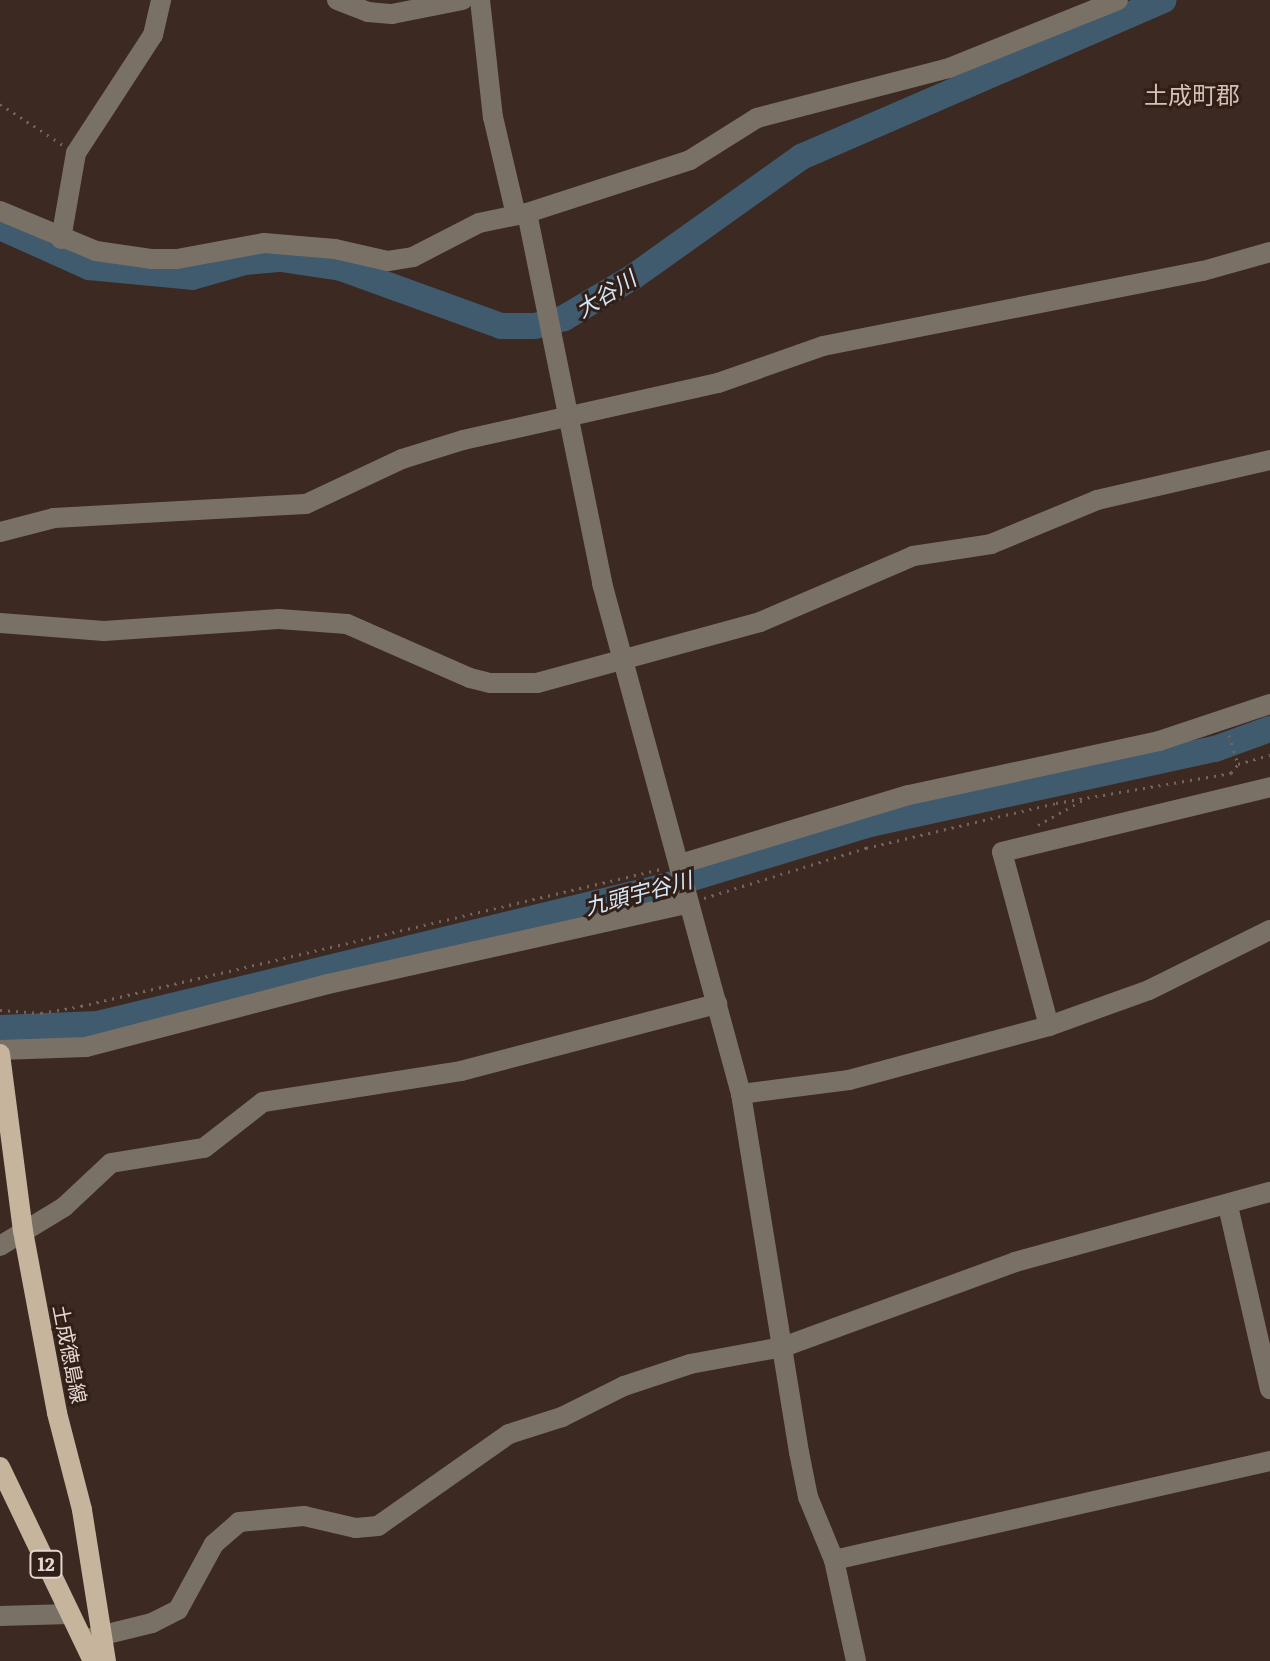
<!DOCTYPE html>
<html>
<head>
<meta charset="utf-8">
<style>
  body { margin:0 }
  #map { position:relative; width:1270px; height:1661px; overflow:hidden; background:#3c2921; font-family:Literata,"Noto Sans JP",serif }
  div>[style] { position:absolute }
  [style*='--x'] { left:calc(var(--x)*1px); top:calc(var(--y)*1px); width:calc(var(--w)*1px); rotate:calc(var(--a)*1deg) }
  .river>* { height:26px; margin:-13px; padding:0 13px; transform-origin:13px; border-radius:13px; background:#405a6e }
  .path>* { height:3px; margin-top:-1.5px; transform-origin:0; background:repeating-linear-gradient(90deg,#75645d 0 2px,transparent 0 8px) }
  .minor>* { height:20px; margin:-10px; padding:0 10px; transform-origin:10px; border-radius:10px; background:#7a7166 }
  .major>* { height:20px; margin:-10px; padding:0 10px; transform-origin:10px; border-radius:10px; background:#c7b49d }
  span { translate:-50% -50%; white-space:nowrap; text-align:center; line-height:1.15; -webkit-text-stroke:6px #321f18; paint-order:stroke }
  .shield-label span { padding:2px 6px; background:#321f18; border:2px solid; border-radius:6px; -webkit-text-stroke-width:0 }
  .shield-label { font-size:18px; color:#e4d7d2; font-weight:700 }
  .street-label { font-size:20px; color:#e4d7d2 }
  .water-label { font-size:22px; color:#d4e7f7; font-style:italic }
  .quarter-label { font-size:24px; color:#d7bfb5 }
</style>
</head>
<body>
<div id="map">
  <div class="river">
    <div style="--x:0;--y:227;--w:98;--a:24.2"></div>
    <div style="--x:89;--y:267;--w:103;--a:5.5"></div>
    <div style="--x:192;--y:277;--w:55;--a:-15.8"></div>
    <div style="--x:245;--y:262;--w:36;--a:-5"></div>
    <div style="--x:281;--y:259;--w:61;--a:8.5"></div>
    <div style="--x:341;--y:268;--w:170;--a:19.9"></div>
    <div style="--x:501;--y:326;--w:34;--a:0"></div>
    <div style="--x:535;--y:326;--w:30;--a:-15"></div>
    <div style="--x:564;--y:318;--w:80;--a:-30.7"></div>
    <div style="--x:633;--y:277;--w:206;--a:-35.5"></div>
    <div style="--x:801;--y:157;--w:395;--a:-23.4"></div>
    <div style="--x:0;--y:1028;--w:98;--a:-2.3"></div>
    <div style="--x:98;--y:1024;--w:585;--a:-13.66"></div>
    <div style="--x:666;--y:886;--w:213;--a:-16.9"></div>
    <div style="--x:870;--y:824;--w:353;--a:-12.3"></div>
    <div style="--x:1215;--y:749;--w:59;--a:-20"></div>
  </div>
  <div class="path">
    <div style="--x:0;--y:104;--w:75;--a:33.1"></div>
    <div style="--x:1229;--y:735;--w:28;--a:73"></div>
    <div style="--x:1038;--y:825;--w:51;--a:-29.1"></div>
    <div style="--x:704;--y:898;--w:170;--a:-17.2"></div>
    <div style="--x:866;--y:848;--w:195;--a:-13.3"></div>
    <div style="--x:1056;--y:803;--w:178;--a:-9.7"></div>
    <div style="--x:1231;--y:773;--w:11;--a:-52"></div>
    <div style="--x:1238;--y:764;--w:33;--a:-16"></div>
    <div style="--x:0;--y:1010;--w:41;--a:4.2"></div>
    <div style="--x:41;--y:1013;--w:41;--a:-9.9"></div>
    <div style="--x:81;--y:1006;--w:596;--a:-13.29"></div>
  </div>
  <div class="minor">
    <div style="--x:337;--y:0;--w:33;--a:21"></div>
    <div style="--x:368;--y:12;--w:24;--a:5"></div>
    <div style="--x:392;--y:14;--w:72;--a:-11.2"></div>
    <div style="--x:480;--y:0;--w:118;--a:83.7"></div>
    <div style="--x:493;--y:117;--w:101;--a:76.8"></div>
    <div style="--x:0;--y:211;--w:104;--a:22.6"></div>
    <div style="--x:96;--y:251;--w:57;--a:8.1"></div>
    <div style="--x:152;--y:259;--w:25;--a:0"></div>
    <div style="--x:177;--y:259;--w:88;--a:-10.4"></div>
    <div style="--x:264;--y:243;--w:71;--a:4.8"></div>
    <div style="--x:335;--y:249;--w:54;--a:12.8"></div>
    <div style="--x:388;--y:261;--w:25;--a:-9"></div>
    <div style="--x:413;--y:257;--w:74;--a:-27.3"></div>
    <div style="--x:479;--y:223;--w:49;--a:-11.8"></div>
    <div style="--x:527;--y:213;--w:171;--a:-18"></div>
    <div style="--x:690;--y:160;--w:79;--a:-32.1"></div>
    <div style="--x:757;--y:118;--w:198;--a:-14.6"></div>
    <div style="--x:949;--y:68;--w:182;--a:-21.9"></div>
    <div style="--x:527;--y:213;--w:378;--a:78.5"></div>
    <div style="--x:602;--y:583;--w:530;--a:74.78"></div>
    <div style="--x:741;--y:1094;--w:363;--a:80.8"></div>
    <div style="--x:799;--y:1452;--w:46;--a:78.7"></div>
    <div style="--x:808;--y:1497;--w:68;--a:67.6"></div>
    <div style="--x:834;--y:1560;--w:103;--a:77.7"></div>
    <div style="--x:61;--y:239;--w:87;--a:-80.1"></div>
    <div style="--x:76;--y:153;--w:141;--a:-56.9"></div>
    <div style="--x:153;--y:35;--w:36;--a:-77"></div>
    <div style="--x:0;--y:532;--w:56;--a:-14.5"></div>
    <div style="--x:54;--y:518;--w:252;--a:-3.2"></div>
    <div style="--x:306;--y:504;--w:106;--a:-25.1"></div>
    <div style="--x:402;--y:459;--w:64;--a:-17.3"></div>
    <div style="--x:463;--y:440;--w:261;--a:-12.6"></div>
    <div style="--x:718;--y:383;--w:111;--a:-19.4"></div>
    <div style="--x:823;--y:346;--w:387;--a:-11.2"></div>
    <div style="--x:1203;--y:271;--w:70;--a:-15.8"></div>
    <div style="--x:0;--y:623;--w:104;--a:4.4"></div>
    <div style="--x:104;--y:631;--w:175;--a:-3.9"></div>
    <div style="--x:279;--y:619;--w:68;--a:4.2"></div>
    <div style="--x:347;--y:624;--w:134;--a:23.7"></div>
    <div style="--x:470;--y:678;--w:21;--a:14"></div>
    <div style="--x:490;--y:683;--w:47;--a:0"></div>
    <div style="--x:537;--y:683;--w:231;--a:-15.3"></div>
    <div style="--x:760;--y:622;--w:167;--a:-23.3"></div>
    <div style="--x:913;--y:556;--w:79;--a:-8.7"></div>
    <div style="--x:991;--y:544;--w:115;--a:-22.5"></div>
    <div style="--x:1097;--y:500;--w:178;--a:-13"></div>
    <div style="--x:680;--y:864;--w:239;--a:-16.8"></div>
    <div style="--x:909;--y:795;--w:256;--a:-12.2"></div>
    <div style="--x:1159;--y:741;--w:117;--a:-18.4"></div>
    <div style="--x:1049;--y:1026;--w:180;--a:-105.1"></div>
    <div style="--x:1002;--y:852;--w:276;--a:-13.6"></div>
    <div style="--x:0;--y:1050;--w:86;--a:-2"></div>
    <div style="--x:86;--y:1047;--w:250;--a:-14.6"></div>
    <div style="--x:328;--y:984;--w:370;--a:-12.6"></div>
    <div style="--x:741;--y:1094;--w:109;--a:-7.4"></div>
    <div style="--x:849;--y:1080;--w:207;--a:-15.1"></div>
    <div style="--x:1049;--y:1026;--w:106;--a:-19.8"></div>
    <div style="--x:1149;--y:990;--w:135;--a:-26.4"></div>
    <div style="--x:1228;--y:1206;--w:188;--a:77.1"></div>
    <div style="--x:0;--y:1246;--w:75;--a:-31.4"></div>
    <div style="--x:64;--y:1207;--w:64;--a:-43.1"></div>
    <div style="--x:111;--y:1163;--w:94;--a:-9.2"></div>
    <div style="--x:204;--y:1148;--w:75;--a:-37.9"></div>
    <div style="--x:263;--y:1102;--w:200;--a:-8.9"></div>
    <div style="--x:461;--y:1071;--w:265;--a:-14.7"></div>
    <div style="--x:834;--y:1560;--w:447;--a:-12.8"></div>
    <div style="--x:0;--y:1616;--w:70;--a:-1.6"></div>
    <div style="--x:87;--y:1639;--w:67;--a:-13.8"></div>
    <div style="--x:152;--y:1623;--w:29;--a:-27"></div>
    <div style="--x:178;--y:1610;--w:75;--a:-61.4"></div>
    <div style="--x:214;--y:1544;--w:33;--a:-41"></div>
    <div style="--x:239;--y:1522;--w:65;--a:-5.3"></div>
    <div style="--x:304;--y:1516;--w:53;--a:13"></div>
    <div style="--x:356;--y:1528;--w:22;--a:-5"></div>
    <div style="--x:378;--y:1526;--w:160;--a:-35.1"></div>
    <div style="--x:509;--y:1434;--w:56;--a:-17.8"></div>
    <div style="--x:562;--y:1417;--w:69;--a:-26.6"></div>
    <div style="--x:624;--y:1386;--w:70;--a:-18.4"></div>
    <div style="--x:690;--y:1364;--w:95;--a:-10.4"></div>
    <div style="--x:783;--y:1347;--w:247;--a:-20.1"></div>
    <div style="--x:1015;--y:1262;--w:264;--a:-15.4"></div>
  </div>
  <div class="major">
    <div style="--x:0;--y:1054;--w:178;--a:82.6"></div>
    <div style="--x:23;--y:1231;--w:185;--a:79.4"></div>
    <div style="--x:57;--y:1413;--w:100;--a:75.5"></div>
    <div style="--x:82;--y:1510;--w:153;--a:81"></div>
    <div style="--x:0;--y:1467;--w:215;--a:64.4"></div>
  </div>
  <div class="shield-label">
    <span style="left:46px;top:1564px">12</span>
  </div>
  <div class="street-label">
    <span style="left:71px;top:1354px;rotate:79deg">土成徳島線</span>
  </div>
  <div class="water-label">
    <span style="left:605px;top:293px;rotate:-32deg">大谷川</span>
    <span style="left:638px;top:892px;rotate:-15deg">九頭宇谷川</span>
  </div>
  <div class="quarter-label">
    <span style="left:1192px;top:94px">土成町郡</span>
  </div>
</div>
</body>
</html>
